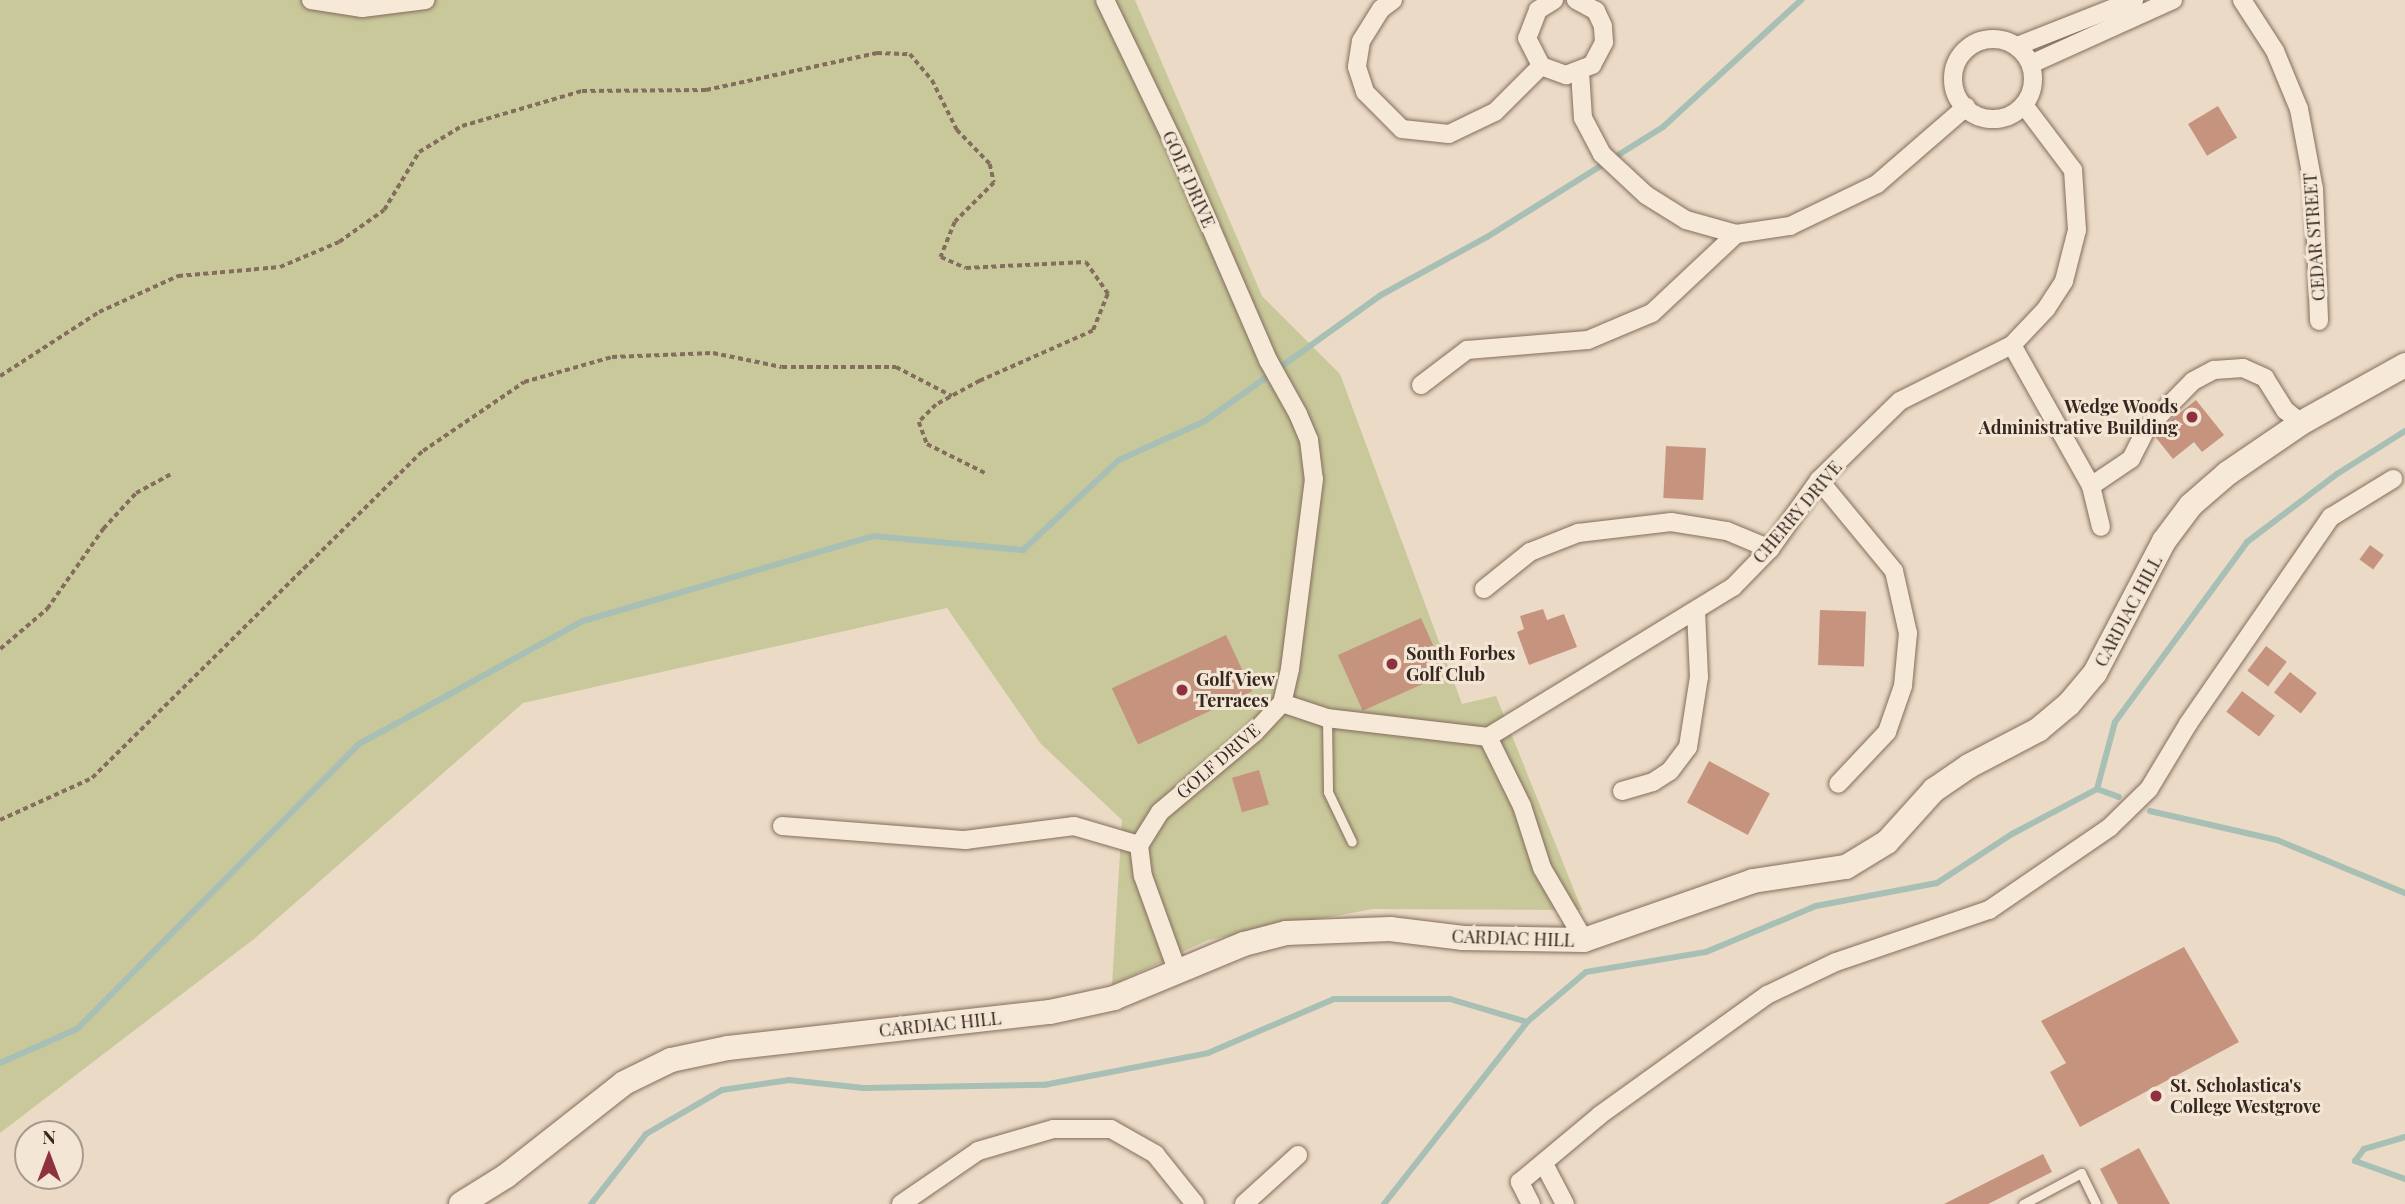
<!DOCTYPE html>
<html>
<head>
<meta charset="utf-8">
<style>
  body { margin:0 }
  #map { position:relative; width:2405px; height:1204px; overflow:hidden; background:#ebdbc6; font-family:"Playfair Display",serif }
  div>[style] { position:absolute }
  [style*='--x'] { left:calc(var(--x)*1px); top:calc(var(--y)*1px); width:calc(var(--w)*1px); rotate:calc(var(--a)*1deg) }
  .green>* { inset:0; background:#c8c89a }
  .stream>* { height:6px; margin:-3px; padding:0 3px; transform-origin:3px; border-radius:3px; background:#a7bfb5 }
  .building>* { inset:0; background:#c6937e; transform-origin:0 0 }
  .path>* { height:3.5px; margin-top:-1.75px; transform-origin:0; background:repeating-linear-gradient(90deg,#856d5d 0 5px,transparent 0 8.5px) }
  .roads { filter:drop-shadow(0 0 2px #856d5d) drop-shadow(0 0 2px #856d5d) }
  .service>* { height:9px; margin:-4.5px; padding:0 4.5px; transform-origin:4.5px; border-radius:4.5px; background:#f6e9d8 }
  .minor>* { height:18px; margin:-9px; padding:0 9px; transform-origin:9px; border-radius:9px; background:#f6e9d8 }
  .minor>.ring { margin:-9px; padding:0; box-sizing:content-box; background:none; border:18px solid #f6e9d8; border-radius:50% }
  .secondary>* { height:24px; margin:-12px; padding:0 12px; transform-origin:12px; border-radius:12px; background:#f6e9d8 }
  .dots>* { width:19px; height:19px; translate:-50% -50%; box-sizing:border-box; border:4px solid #f3e6d5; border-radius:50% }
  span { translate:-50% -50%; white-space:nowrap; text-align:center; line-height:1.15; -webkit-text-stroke:6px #f3e6d5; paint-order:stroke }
  .street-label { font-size:18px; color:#362720 }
  .poi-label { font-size:18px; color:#362720; font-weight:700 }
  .right { translate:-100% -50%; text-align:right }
  .left { translate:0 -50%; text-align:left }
  .north { position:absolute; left:14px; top:1120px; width:70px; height:70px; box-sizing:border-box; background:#f3e6d5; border:2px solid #a79a8d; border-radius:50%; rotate:0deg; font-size:19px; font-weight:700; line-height:28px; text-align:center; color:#362720 }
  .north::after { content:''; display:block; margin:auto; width:24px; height:32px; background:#8f313e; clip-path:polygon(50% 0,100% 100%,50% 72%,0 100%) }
</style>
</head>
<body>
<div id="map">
  <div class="green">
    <div style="clip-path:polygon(0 0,1135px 0,1262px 296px,1340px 374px,1462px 704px,1496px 696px,1582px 910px,1373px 909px,1208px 940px,1112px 985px,1122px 820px,1041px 744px,947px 608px,523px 703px,254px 939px,0 1133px)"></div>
  </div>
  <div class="stream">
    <div style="--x:2097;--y:789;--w:23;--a:20"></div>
    <div style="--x:2150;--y:811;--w:130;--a:12.9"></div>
    <div style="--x:2277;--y:840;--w:139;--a:22.5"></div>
    <div style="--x:0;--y:1063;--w:84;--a:-23.8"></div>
    <div style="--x:77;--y:1029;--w:401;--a:-45.3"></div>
    <div style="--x:359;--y:744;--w:256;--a:-28.8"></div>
    <div style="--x:583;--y:621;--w:303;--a:-16.3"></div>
    <div style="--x:874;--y:536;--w:150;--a:5.4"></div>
    <div style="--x:1023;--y:550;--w:132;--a:-43.2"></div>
    <div style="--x:1119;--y:460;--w:94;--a:-24.4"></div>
    <div style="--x:1205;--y:421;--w:216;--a:-35.6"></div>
    <div style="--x:1381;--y:295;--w:121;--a:-28.7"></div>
    <div style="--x:1487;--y:237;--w:208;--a:-32"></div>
    <div style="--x:1663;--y:127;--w:188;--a:-42.6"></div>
    <div style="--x:2405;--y:1137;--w:43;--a:163.7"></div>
    <div style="--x:2364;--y:1149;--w:15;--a:127"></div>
    <div style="--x:2355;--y:1161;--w:53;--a:19.8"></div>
    <div style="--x:591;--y:1204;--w:89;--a:-51.8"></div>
    <div style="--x:646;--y:1134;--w:88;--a:-30.1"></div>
    <div style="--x:722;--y:1090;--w:68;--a:-8.5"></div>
    <div style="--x:789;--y:1080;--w:75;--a:6.1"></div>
    <div style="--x:864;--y:1088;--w:180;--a:-1"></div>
    <div style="--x:1044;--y:1085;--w:167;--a:-11"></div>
    <div style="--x:1208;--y:1053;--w:137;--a:-23.2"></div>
    <div style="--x:1334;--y:999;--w:116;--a:0"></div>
    <div style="--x:1450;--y:999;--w:80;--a:16.6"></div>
    <div style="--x:1384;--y:1204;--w:231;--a:-51.8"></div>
    <div style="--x:1527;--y:1022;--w:77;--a:-40.3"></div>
    <div style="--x:1586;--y:972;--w:122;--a:-9.5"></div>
    <div style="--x:1706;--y:952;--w:119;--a:-22.7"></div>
    <div style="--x:1816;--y:906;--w:123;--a:-10.8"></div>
    <div style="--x:1937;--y:883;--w:90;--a:-33.2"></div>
    <div style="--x:2012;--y:834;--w:96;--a:-27.9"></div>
    <div style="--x:2097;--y:789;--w:69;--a:-75"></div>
    <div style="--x:2115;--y:722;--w:223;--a:-53.7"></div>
    <div style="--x:2247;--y:542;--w:113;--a:-37.1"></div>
    <div style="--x:2337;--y:474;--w:80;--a:-32.3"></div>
  </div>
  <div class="building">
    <div style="left:2218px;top:106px;width:37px;height:35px;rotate:59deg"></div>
    <div style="clip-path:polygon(2196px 400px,2224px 435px,2202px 452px,2194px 442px,2173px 459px,2153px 434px)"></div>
    <div style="left:1666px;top:446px;width:40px;height:52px;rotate:3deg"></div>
    <div style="left:2370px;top:545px;width:17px;height:18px;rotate:36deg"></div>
    <div style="clip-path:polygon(1543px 609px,1547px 620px,1564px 614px,1577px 647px,1529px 665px,1517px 632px,1524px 629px,1520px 616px)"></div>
    <div style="left:1820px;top:610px;width:46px;height:55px;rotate:2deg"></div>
    <div style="left:1421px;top:618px;width:61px;height:91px;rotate:66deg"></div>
    <div style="left:1226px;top:635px;width:62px;height:126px;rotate:65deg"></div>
    <div style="left:2266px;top:646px;width:26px;height:31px;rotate:37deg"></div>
    <div style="left:2290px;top:672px;width:34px;height:26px;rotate:38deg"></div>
    <div style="left:2242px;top:691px;width:41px;height:26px;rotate:37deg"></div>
    <div style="left:1709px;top:761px;width:69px;height:47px;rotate:28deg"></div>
    <div style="left:1259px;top:770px;width:36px;height:28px;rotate:74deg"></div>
    <div style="clip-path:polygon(2184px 947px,2239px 1042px,2080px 1127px,2050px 1072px,2066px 1063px,2041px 1021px)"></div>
    <div style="clip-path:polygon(2139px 1148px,2170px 1204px,2118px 1204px,2100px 1169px)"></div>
    <div style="clip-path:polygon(2043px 1154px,2052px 1172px,1988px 1204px,1944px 1204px)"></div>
  </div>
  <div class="path">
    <div style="--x:0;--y:376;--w:118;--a:-32.9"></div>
    <div style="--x:99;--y:312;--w:87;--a:-24.5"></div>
    <div style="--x:178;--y:276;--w:102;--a:-5"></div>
    <div style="--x:280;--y:267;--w:64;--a:-23"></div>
    <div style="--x:339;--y:242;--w:55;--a:-35.4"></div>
    <div style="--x:384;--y:210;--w:68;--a:-58.9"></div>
    <div style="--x:419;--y:152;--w:50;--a:-31.2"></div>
    <div style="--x:462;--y:126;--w:125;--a:-16.3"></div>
    <div style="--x:582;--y:91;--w:124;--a:-0.5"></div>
    <div style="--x:706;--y:90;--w:175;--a:-12.2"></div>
    <div style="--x:877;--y:53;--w:33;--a:2"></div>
    <div style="--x:910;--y:54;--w:34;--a:50"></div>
    <div style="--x:932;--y:80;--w:56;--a:63.4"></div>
    <div style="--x:957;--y:130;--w:47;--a:45.9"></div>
    <div style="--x:990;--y:164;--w:19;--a:78"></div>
    <div style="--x:994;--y:183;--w:55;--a:135"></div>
    <div style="--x:955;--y:222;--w:38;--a:112"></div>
    <div style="--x:941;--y:257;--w:27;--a:24"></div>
    <div style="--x:966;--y:268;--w:120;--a:-2.9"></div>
    <div style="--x:1086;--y:262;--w:39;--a:55"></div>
    <div style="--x:1108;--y:294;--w:40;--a:112"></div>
    <div style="--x:1093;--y:331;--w:124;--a:156.1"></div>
    <div style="--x:980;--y:381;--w:50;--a:151.4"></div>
    <div style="--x:936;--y:405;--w:24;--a:135"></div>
    <div style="--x:919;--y:422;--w:23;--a:70"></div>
    <div style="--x:927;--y:444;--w:65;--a:26.6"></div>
    <div style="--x:0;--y:649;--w:62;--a:-40.4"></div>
    <div style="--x:47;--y:609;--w:98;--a:-55"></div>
    <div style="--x:103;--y:529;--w:49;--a:-47.5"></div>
    <div style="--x:136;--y:493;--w:42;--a:-28.4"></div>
    <div style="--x:0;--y:820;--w:101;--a:-24.5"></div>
    <div style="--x:92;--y:778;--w:465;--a:-44.7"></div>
    <div style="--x:423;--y:451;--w:122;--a:-34.3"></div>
    <div style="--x:524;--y:382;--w:91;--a:-15.9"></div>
    <div style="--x:612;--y:357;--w:101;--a:-2.3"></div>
    <div style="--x:713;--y:353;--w:70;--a:11.5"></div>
    <div style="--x:782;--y:367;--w:114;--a:0"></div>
    <div style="--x:896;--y:367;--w:63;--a:27.4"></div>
  </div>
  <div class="roads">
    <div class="service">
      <div style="--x:1327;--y:718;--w:74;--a:89.2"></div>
      <div style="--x:1328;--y:792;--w:55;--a:64.4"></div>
      <div style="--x:2023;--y:1204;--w:66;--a:-28.1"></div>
      <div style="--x:2081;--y:1173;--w:34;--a:64"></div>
    </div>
    <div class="minor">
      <div style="--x:311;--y:0;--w:52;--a:8.9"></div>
      <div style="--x:362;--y:8;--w:64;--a:-7.2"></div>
      <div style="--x:1105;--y:0;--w:169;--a:64.3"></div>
      <div style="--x:1178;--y:152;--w:227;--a:66.6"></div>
      <div style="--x:1268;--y:360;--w:62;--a:60.9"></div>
      <div style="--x:1298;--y:414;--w:28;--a:67"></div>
      <div style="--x:1309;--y:440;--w:39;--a:83"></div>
      <div style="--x:1314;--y:479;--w:192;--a:97.2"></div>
      <div style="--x:1290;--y:669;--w:35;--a:103"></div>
      <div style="--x:1282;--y:703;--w:40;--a:133"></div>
      <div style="--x:1255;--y:732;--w:124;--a:139.9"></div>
      <div style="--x:1160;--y:812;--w:39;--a:122"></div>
      <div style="--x:1139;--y:845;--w:31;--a:83"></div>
      <div style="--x:1143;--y:876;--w:100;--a:70.1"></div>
      <div style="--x:1393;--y:0;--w:15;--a:143"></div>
      <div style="--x:1381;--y:9;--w:38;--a:122"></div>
      <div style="--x:1361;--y:41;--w:26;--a:99"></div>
      <div style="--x:1357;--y:67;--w:26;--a:72"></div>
      <div style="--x:1365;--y:92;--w:52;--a:45"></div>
      <div style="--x:1402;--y:129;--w:47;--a:6.1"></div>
      <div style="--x:1449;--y:134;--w:51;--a:-25.6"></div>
      <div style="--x:1495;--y:112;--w:65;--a:-45"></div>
      <div style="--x:1554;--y:0;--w:19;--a:148"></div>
      <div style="--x:1538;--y:10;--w:30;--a:111"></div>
      <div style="--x:1527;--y:38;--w:31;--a:63"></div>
      <div style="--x:1541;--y:66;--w:27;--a:20"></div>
      <div style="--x:1566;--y:75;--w:28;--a:-21"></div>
      <div style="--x:1592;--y:65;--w:26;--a:-62"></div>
      <div style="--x:1604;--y:42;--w:16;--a:-94"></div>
      <div style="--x:1603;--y:26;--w:17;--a:-115"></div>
      <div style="--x:1596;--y:11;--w:23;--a:-151"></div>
      <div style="--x:2242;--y:0;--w:61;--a:57.1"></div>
      <div style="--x:2275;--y:51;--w:63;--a:67.5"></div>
      <div style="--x:2299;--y:109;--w:81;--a:79.4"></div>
      <div style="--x:2314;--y:189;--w:132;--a:87.8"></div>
      <div class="ring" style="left:1953px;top:39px;width:62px;height:62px"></div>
      <div style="--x:2017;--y:46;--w:126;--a:-21.5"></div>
      <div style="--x:2031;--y:64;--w:156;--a:-24.3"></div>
      <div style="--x:1580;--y:72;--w:46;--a:86.3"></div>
      <div style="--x:1583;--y:118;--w:41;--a:62.2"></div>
      <div style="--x:1602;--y:154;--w:60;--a:43"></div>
      <div style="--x:1646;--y:195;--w:47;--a:32"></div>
      <div style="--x:1686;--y:220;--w:52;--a:15.6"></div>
      <div style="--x:1736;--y:234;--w:55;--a:-8.4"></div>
      <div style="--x:1790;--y:226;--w:97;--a:-25.8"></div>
      <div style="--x:1877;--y:184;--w:118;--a:-40.9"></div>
      <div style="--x:2012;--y:345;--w:162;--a:60.7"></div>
      <div style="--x:2091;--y:486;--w:42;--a:76.3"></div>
      <div style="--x:1421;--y:385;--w:58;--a:-37.3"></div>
      <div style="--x:1467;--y:350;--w:121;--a:-4.7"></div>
      <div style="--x:1588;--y:340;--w:69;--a:-22.9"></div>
      <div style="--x:1652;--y:313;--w:115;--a:-43.2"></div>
      <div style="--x:1819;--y:480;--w:118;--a:50.5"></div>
      <div style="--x:1894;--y:571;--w:64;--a:77.3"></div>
      <div style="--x:1908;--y:633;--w:53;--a:95.4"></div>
      <div style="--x:1903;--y:686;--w:49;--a:109.2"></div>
      <div style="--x:1887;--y:732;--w:71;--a:133.3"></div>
      <div style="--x:2091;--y:486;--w:48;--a:-34"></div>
      <div style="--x:2131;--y:459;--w:34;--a:-63"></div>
      <div style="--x:2146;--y:429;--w:67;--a:-45.6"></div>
      <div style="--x:2193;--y:381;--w:24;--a:-28"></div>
      <div style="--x:2214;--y:370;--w:29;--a:-4"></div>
      <div style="--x:2243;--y:368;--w:24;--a:24"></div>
      <div style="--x:2265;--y:378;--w:38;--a:58"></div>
      <div style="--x:2285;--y:410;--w:21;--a:39"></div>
      <div style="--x:1484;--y:589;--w:59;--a:-38.8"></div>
      <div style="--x:1530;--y:552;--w:52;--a:-21.6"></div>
      <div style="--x:1578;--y:533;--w:94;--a:-6.7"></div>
      <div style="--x:1671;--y:522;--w:57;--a:9.1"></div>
      <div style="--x:1727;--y:531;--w:47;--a:22.7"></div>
      <div style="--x:1282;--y:703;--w:47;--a:18.4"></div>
      <div style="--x:1327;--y:718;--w:162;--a:6.7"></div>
      <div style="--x:1488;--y:737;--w:77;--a:63.8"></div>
      <div style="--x:1522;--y:806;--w:65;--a:72.1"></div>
      <div style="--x:1542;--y:868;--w:83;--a:59.7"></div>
      <div style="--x:1488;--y:737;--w:287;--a:-31.5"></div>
      <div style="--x:1733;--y:587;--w:53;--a:-45.8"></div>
      <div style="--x:1770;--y:549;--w:85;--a:-54.6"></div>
      <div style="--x:1819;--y:480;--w:113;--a:-44.3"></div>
      <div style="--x:1900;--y:401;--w:125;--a:-26.6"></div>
      <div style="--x:2012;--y:345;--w:50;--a:-46.6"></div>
      <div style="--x:2046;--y:309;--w:33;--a:-57"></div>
      <div style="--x:2064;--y:281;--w:53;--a:-75.7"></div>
      <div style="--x:2077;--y:230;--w:60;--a:-93.8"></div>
      <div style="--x:2073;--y:170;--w:81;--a:-127"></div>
      <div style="--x:1622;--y:791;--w:32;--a:-16"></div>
      <div style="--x:1653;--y:782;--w:20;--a:-33"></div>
      <div style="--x:1670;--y:771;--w:30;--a:-53"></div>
      <div style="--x:1688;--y:747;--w:71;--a:-81.1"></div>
      <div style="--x:1699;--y:677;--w:66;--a:-92.6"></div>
      <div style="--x:782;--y:826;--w:184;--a:4.4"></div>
      <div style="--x:965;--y:840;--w:110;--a:-7.3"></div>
      <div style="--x:1074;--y:826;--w:68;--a:16.3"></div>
      <div style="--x:1544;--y:1164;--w:45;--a:62.3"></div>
      <div style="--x:901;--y:1204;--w:93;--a:-34.5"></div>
      <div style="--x:978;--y:1151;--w:78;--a:-16.3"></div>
      <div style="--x:1053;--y:1129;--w:58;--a:0"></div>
      <div style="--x:1111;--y:1129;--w:51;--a:29.6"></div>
      <div style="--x:1155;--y:1154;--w:64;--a:51.3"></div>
      <div style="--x:1244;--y:1204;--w:73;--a:-42.2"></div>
      <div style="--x:1531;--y:1204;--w:25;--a:-117"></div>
      <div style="--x:1520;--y:1182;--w:104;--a:-39.9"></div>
      <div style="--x:1600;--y:1115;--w:206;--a:-35.7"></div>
      <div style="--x:1767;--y:995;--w:76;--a:-25.6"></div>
      <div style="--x:1836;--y:962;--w:162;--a:-18.8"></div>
      <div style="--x:1989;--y:910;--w:147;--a:-34.4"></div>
      <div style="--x:2110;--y:827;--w:54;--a:-44.3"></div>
      <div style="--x:2149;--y:789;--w:76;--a:-59"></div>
      <div style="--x:2188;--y:724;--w:252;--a:-55.4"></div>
      <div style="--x:2331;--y:517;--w:73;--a:-31.5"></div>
    </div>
    <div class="secondary">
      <div style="--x:461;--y:1204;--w:53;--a:-31.9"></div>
      <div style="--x:506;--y:1176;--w:150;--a:-38.2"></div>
      <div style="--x:624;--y:1083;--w:52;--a:-26.1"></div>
      <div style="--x:671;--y:1060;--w:58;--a:-11.9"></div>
      <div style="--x:728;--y:1048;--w:324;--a:-6.4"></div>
      <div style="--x:1050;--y:1012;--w:66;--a:-12.3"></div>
      <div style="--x:1114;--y:998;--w:141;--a:-22.6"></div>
      <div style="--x:1244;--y:944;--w:43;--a:-14.7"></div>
      <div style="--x:1286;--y:933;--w:104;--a:-2.2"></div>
      <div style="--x:1390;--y:929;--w:74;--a:7"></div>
      <div style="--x:1463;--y:938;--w:121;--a:0.9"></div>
      <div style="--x:1584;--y:940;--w:179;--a:-19.2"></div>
      <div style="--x:1753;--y:881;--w:94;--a:-8.6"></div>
      <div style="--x:1846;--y:867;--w:48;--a:-31.4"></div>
      <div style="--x:1887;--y:842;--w:70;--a:-47.9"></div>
      <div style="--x:1934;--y:790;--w:42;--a:-34.4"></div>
      <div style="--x:1969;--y:766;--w:78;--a:-27.6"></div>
      <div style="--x:2038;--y:730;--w:40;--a:-40"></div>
      <div style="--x:2069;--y:704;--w:40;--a:-50"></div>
      <div style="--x:2095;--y:673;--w:149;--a:-62.4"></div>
      <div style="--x:2164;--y:541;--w:45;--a:-53.1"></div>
      <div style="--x:2191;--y:505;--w:49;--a:-40.9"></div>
      <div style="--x:2228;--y:473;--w:88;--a:-34.4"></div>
      <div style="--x:2301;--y:423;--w:119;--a:-29.1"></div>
    </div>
  </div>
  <div class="dots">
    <div style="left:2192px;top:417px;background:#8f313e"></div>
    <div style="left:1392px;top:664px;background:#8f313e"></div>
    <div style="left:1182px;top:690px;background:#8f313e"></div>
    <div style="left:2156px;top:1096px;background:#8f313e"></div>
  </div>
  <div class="street-label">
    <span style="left:1189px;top:179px;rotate:66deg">GOLF DRIVE</span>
    <span style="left:2314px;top:237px;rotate:-94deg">CEDAR STREET</span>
    <span style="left:1797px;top:512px;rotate:-50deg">CHERRY DRIVE</span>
    <span style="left:2128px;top:611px;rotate:-62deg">CARDIAC HILL</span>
    <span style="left:1218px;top:761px;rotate:-41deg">GOLF DRIVE</span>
    <span style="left:1513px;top:938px;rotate:2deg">CARDIAC HILL</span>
    <span style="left:940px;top:1024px;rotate:-6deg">CARDIAC HILL</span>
  </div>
  <div class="poi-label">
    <span class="right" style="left:2178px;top:417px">Wedge Woods<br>Administrative Building</span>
    <span class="left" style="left:1406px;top:664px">South Forbes<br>Golf Club</span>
    <span class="left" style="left:1196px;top:690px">Golf View<br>Terraces</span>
    <span class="left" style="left:2170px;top:1096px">St. Scholastica's<br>College Westgrove</span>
  </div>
  <div class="north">N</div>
</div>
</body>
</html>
